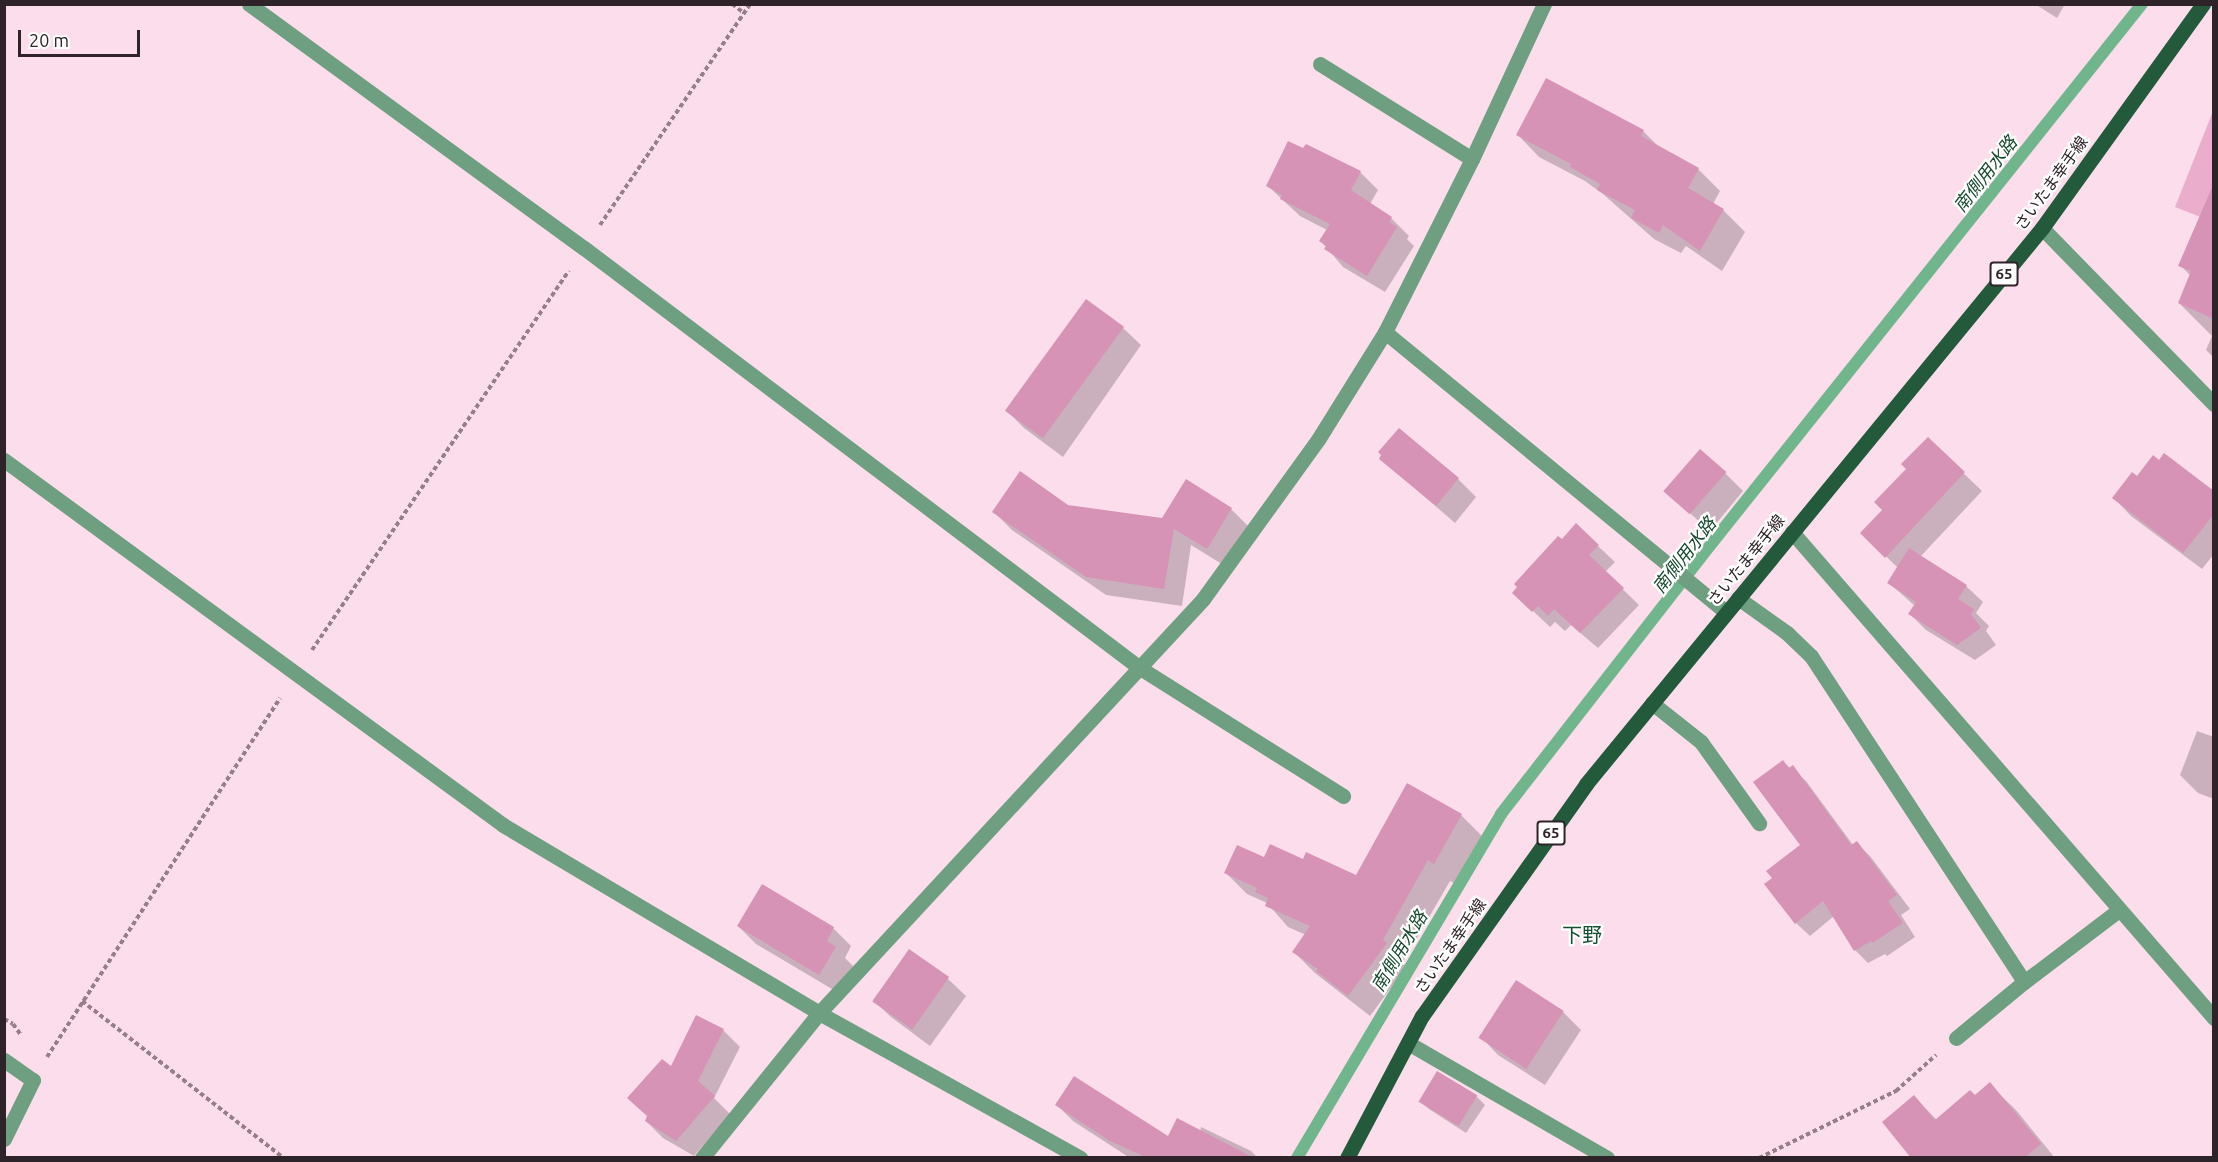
<!DOCTYPE html>
<html>
<head>
<meta charset="utf-8">
<style>
  body { margin:0 }
  #map { position:relative; width:2218px; height:1162px; overflow:hidden; background:#fcddec; font-family:Ubuntu,"Noto Sans JP",sans-serif }
  div>[style] { position:absolute }
  [style*='--x'] { left:calc(var(--x)*1px); top:calc(var(--y)*1px); width:calc(var(--w)*1px); rotate:calc(var(--a)*1deg) }
  .green>* { inset:0; background:#eaaecc }
  .shadow>* { inset:0; background:#0003 }
  .stream>* { height:12px; margin:-6px; padding:0 6px; transform-origin:6px; border-radius:6px; background:#71b58c }
  .building>* { inset:0; background:#d693b5; transform-origin:0 0 }
  .path>* { height:4px; margin-top:-2px; transform-origin:0; background:repeating-linear-gradient(90deg,#95808a 0 4.5px,transparent 0 7.5px) }
  .minor>* { height:15px; margin:-7.5px; padding:0 7.5px; transform-origin:7.5px; border-radius:7.5px; background:#6f9f81 }
  .major>* { height:15px; margin:-7.5px; padding:0 7.5px; transform-origin:7.5px; border-radius:7.5px; background:#235a3b }
  span { translate:-50% -50%; white-space:nowrap; text-align:center; line-height:1.15; -webkit-text-stroke:4.5px #fff; paint-order:stroke }
  .shield-label span { padding:2px 4px; background:#fff; border:2px solid; border-radius:4px; -webkit-text-stroke-width:0 }
  .shield-label { font-size:15px; color:#2e2328; font-weight:700 }
  .street-label { font-size:16px; color:#2e2328 }
  .water-label { font-size:18px; color:#164a2f; font-style:italic }
  .quarter-label { font-size:20px; color:#124e2f }
  .frame { position:absolute; inset:0; border:6px solid #2e2328; pointer-events:none }
  .scale { position:absolute; left:18px; top:30px; width:122px; height:27px; box-sizing:border-box; border:3px solid #2e2328; border-top:0; padding-left:8px; font-size:18px; line-height:21px; white-space:nowrap; color:#2e2328; -webkit-text-stroke:4px #fff; paint-order:stroke }
</style>
</head>
<body>
<div id="map">
  <div class="green">
    <div style="clip-path:polygon(2213px 111px,2213px 222px,2175px 207px)"></div>
  </div>
  <div class="shadow">
    <div style="clip-path:polygon(2035px 4px,2065px 4px,2057px 18px)"></div>
    <div style="clip-path:polygon(1643px 131px,1660px 148px,1698px 169px,1720px 191px,1713px 204px,1723px 210px,1745px 232px,1722px 271px,1686px 246px,1681px 253px,1654px 239px,1603px 194px,1585px 181px,1539px 157px,1518px 135px)"></div>
    <div style="clip-path:polygon(1360px 172px,1378px 190px,1370px 204px,1391px 218px,1409px 236px,1407px 239px,1414px 246px,1385px 292px,1343px 267px,1321px 241px,1327px 230px,1300px 216px,1268px 186px)"></div>
    <div style="clip-path:polygon(2214px 233px,2214px 358px,2206px 350px,2212px 336px,2179px 303px,2191px 276px,2180px 265px)"></div>
    <div style="clip-path:polygon(1123px 328px,1141px 345px,1063px 457px,1024px 428px,1006px 410px)"></div>
    <div style="clip-path:polygon(1928px 439px,1982px 491px,1920px 557px,1966px 586px,1983px 602px,1976px 613px,1989px 626px,1986px 631px,1996px 645px,1975px 660px,1926px 630px,1910px 614px,1915px 606px,1889px 583px,1898px 568px,1862px 533px,1884px 510px)"></div>
    <div style="clip-path:polygon(1381px 459px,1458px 479px,1476px 497px,1455px 523px)"></div>
    <div style="clip-path:polygon(1725px 473px,1743px 491px,1710px 531px,1666px 492px)"></div>
    <div style="clip-path:polygon(2138px 478px,2214px 493px,2214px 554px,2202px 569px,2131px 516px,2114px 498px)"></div>
    <div style="clip-path:polygon(1068px 506px,1163px 519px,1231px 509px,1249px 527px,1225px 566px,1191px 545px,1182px 606px,1106px 595px,1012px 530px,994px 512px)"></div>
    <div style="clip-path:polygon(1562px 541px,1598px 546px,1615px 562px,1605px 572px,1639px 605px,1598px 648px,1571px 625px,1565px 631px,1555px 622px,1550px 627px,1514px 593px)"></div>
    <div style="clip-path:polygon(2197px 731px,2214px 737px,2214px 799px,2198px 793px,2180px 775px)"></div>
    <div style="clip-path:polygon(1783px 762px,1806px 781px,1853px 845px,1856px 843px,1870px 856px,1910px 909px,1901px 915px,1915px 937px,1887px 956px,1885px 954px,1868px 963px,1855px 950px,1834px 916px,1810px 936px,1796px 923px,1802px 845px)"></div>
    <div style="clip-path:polygon(1461px 815px,1482px 836px,1456px 884px,1450px 881px,1403px 962px,1407px 966px,1370px 1016px,1315px 973px,1294px 952px,1306px 935px,1288px 927px,1267px 903px,1247px 894px,1226px 873px,1264px 859px,1304px 861px,1356px 877px)"></div>
    <div style="clip-path:polygon(762px 886px,834px 929px,851px 946px,845px 958px,853px 966px,837px 992px,756px 944px,738px 926px)"></div>
    <div style="clip-path:polygon(909px 951px,948px 979px,966px 996px,930px 1046px,891px 1017px,873px 1000px)"></div>
    <div style="clip-path:polygon(1563px 1012px,1581px 1030px,1545px 1085px,1498px 1055px,1481px 1037px)"></div>
    <div style="clip-path:polygon(723px 1030px,740px 1047px,714px 1098px,730px 1114px,694px 1156px,663px 1138px,646px 1121px,672px 1069px)"></div>
    <div style="clip-path:polygon(1990px 1085px,2016px 1110px,2055px 1158px,1913px 1158px,1914px 1097px,1937px 1120px)"></div>
    <div style="clip-path:polygon(1476px 1096px,1485px 1105px,1466px 1133px,1429px 1109px,1420px 1101px)"></div>
    <div style="clip-path:polygon(1057px 1105px,1168px 1139px,1200px 1132px,1201px 1127px,1251px 1151px,1258px 1158px,1130px 1158px,1073px 1121px)"></div>
  </div>
  <div class="stream">
    <div style="--x:1297;--y:1158;--w:400;--a:-59.3"></div>
    <div style="--x:1501;--y:814;--w:343;--a:-52.1"></div>
    <div style="--x:1712;--y:543;--w:690;--a:-51.42"></div>
  </div>
  <div class="building">
    <div style="clip-path:polygon(1546px 78px,1644px 130px,1641px 136px,1699px 168px,1688px 188px,1724px 209px,1700px 251px,1663px 225px,1659px 233px,1631px 218px,1635px 210px,1597px 190px,1600px 184px,1570px 167px,1571px 164px,1516px 135px)"></div>
    <div style="clip-path:polygon(1288px 141px,1303px 148px,1306px 144px,1361px 171px,1351px 190px,1392px 217px,1389px 222px,1397px 227px,1367px 276px,1324px 249px,1326px 246px,1319px 241px,1330px 224px,1280px 199px,1282px 195px,1266px 186px)"></div>
    <div style="clip-path:polygon(2214px 183px,2214px 319px,2178px 303px,2191px 271px,2178px 266px)"></div>
    <div style="left:1086px;top:299px;width:47px;height:138px;rotate:36deg"></div>
    <div style="clip-path:polygon(1399px 428px,1459px 478px,1436px 506px,1379px 459px,1381px 455px,1378px 452px)"></div>
    <div style="clip-path:polygon(1928px 437px,1965px 472px,1885px 558px,1860px 533px,1882px 510px,1874px 502px,1906px 469px,1901px 464px)"></div>
    <div style="left:1700px;top:449px;width:35px;height:56px;rotate:41deg"></div>
    <div style="clip-path:polygon(2164px 453px,2214px 491px,2214px 514px,2183px 553px,2112px 498px,2132px 472px,2137px 476px,2153px 455px,2159px 460px)"></div>
    <div style="clip-path:polygon(1020px 471px,1068px 505px,1162px 518px,1186px 479px,1232px 508px,1207px 549px,1174px 529px,1164px 589px,1086px 577px,992px 512px)"></div>
    <div style="clip-path:polygon(1576px 523px,1599px 545px,1589px 555px,1624px 588px,1580px 633px,1554px 609px,1548px 616px,1538px 606px,1532px 612px,1512px 593px,1517px 587px,1514px 584px,1558px 536px,1562px 539px)"></div>
    <div style="clip-path:polygon(1909px 548px,1967px 585px,1958px 599px,1974px 609px,1971px 614px,1981px 628px,1957px 645px,1908px 614px,1916px 602px,1887px 583px)"></div>
    <div style="clip-path:polygon(1783px 760px,1789px 768px,1793px 765px,1851px 845px,1857px 841px,1897px 895px,1888px 901px,1903px 923px,1872px 943px,1871px 941px,1854px 951px,1823px 901px,1795px 924px,1764px 884px,1772px 878px,1766px 871px,1800px 845px,1753px 782px)"></div>
    <div style="clip-path:polygon(1407px 783px,1462px 814px,1434px 864px,1428px 860px,1383px 940px,1387px 943px,1348px 996px,1316px 971px,1318px 969px,1292px 952px,1310px 926px,1265px 906px,1268px 898px,1255px 892px,1257px 888px,1224px 873px,1237px 845px,1264px 857px,1270px 844px,1303px 859px,1306px 852px,1356px 875px)"></div>
    <div style="clip-path:polygon(762px 884px,834px 927px,827px 941px,836px 947px,819px 975px,737px 926px)"></div>
    <div style="left:909px;top:949px;width:49px;height:64px;rotate:35deg"></div>
    <div style="left:1516px;top:980px;width:57px;height:69px;rotate:33deg"></div>
    <div style="clip-path:polygon(696px 1015px,724px 1029px,698px 1081px,715px 1096px,676px 1141px,645px 1121px,647px 1116px,627px 1098px,662px 1059px,671px 1066px)"></div>
    <div style="left:1437px;top:1071px;width:47px;height:36px;rotate:31deg"></div>
    <div style="clip-path:polygon(1074px 1076px,1168px 1136px,1177px 1118px,1254px 1158px,1148px 1158px,1110px 1141px,1055px 1105px)"></div>
    <div style="clip-path:polygon(1990px 1082px,2041px 1144px,2024px 1158px,1911px 1158px,1882px 1122px,1914px 1095px,1935px 1120px,1970px 1090px,1975px 1095px)"></div>
  </div>
  <div class="path">
    <div style="--x:732;--y:4;--w:15;--a:37"></div>
    <div style="--x:600;--y:225;--w:267;--a:-55.8"></div>
    <div style="--x:312;--y:650;--w:458;--a:-55.9"></div>
    <div style="--x:82;--y:1001;--w:256;--a:37.9"></div>
    <div style="--x:4;--y:1019;--w:10;--a:29"></div>
    <div style="--x:13;--y:1024;--w:14;--a:54"></div>
    <div style="--x:47;--y:1057;--w:428;--a:-57"></div>
    <div style="--x:1759;--y:1158;--w:153;--a:-26.1"></div>
    <div style="--x:1896;--y:1091;--w:54;--a:-42"></div>
  </div>
  <div class="minor">
    <div style="--x:249;--y:4;--w:414;--a:36.1"></div>
    <div style="--x:584;--y:248;--w:697;--a:37.07"></div>
    <div style="--x:1140;--y:668;--w:240;--a:32.2"></div>
    <div style="--x:1320;--y:64;--w:179;--a:32"></div>
    <div style="--x:2042;--y:228;--w:246;--a:45.7"></div>
    <div style="--x:1385;--y:332;--w:441;--a:39.4"></div>
    <div style="--x:4;--y:460;--w:618;--a:36.18"></div>
    <div style="--x:503;--y:825;--w:368;--a:30.7"></div>
    <div style="--x:819;--y:1013;--w:299;--a:29"></div>
    <div style="--x:1792;--y:532;--w:644;--a:49.03"></div>
    <div style="--x:1738;--y:598;--w:60;--a:35.5"></div>
    <div style="--x:1787;--y:633;--w:33;--a:44"></div>
    <div style="--x:1811;--y:656;--w:389;--a:56.8"></div>
    <div style="--x:1652;--y:703;--w:63;--a:38.5"></div>
    <div style="--x:1701;--y:742;--w:100;--a:54.4"></div>
    <div style="--x:1956;--y:1038;--w:88;--a:-39.5"></div>
    <div style="--x:2024;--y:982;--w:119;--a:-37.2"></div>
    <div style="--x:1408;--y:1043;--w:230;--a:30"></div>
    <div style="--x:4;--y:1060;--w:35;--a:35"></div>
    <div style="--x:33;--y:1080;--w:66;--a:116.2"></div>
    <div style="--x:702;--y:1158;--w:186;--a:-51.1"></div>
    <div style="--x:819;--y:1013;--w:565;--a:-47.15"></div>
    <div style="--x:1203;--y:599;--w:198;--a:-54.2"></div>
    <div style="--x:1319;--y:438;--w:125;--a:-58.1"></div>
    <div style="--x:1385;--y:332;--w:194;--a:-63.3"></div>
    <div style="--x:1472;--y:159;--w:171;--a:-65.1"></div>
  </div>
  <div class="major">
    <div style="--x:1347;--y:1158;--w:161;--a:-62.2"></div>
    <div style="--x:1422;--y:1016;--w:284;--a:-54.7"></div>
    <div style="--x:1586;--y:784;--w:719;--a:-50.64"></div>
    <div style="--x:2042;--y:228;--w:276;--a:-54.3"></div>
  </div>
  <div class="shield-label">
    <span style="left:2004px;top:274px">65</span>
    <span style="left:1551px;top:833px">65</span>
  </div>
  <div class="street-label">
    <span style="left:2051px;top:183px;rotate:-54deg">さいたま幸手線</span>
    <span style="left:1746px;top:560px;rotate:-51deg">さいたま幸手線</span>
    <span style="left:1450px;top:946px;rotate:-55deg">さいたま幸手線</span>
  </div>
  <div class="water-label">
    <span style="left:1985px;top:174px;rotate:-52deg">南側用水路</span>
    <span style="left:1684px;top:555px;rotate:-52deg">南側用水路</span>
    <span style="left:1399px;top:951px;rotate:-59deg">南側用水路</span>
  </div>
  <div class="quarter-label">
    <span style="left:1582px;top:934px">下野</span>
  </div>
  <div class="frame"></div>
  <div class="scale">20 m</div>
</div>
</body>
</html>
